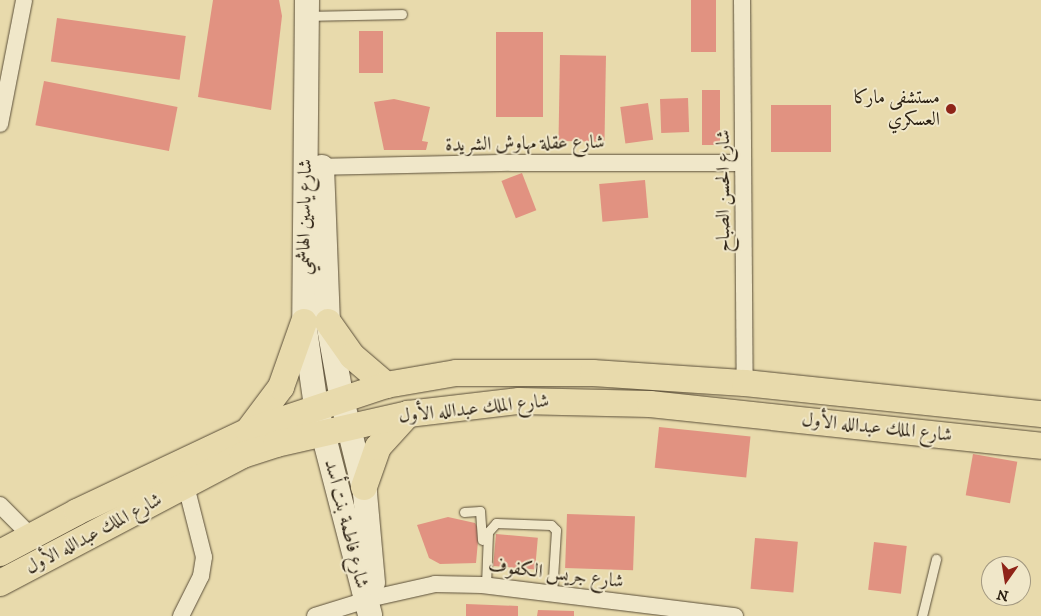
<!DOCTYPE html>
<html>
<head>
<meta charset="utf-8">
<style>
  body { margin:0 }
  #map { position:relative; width:1041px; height:616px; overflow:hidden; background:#e8daac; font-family:"IM FELL DW Pica",Amiri,serif }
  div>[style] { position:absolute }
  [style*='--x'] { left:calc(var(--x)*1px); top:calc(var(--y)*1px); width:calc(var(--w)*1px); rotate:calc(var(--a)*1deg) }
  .building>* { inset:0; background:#e19281; transform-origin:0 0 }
  .roads { filter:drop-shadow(0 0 1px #5b4f39) drop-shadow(0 0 1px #5b4f39) }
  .lane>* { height:9px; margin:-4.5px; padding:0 4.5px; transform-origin:4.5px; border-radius:4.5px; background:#f0e7c9 }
  .street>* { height:16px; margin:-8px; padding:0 8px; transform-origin:8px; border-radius:8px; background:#f0e7c9 }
  .secondary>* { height:24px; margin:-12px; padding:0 12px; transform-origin:12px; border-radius:12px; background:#f0e7c9 }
  .primary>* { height:26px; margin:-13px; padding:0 13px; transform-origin:13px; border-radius:13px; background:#e8daac }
  .dots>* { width:14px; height:14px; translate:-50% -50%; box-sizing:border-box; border:2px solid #f0e7c9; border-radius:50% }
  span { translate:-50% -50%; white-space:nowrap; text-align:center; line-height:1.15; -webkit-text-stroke:4px #f0e7c9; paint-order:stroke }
  .poi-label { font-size:19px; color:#2c2113 }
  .right { translate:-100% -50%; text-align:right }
  .street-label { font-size:19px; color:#2c2113 }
  .north { position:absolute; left:981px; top:556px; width:50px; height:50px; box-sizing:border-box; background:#f0e7c9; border:1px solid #a29880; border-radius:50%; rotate:193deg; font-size:14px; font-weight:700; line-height:20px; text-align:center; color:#2c2113 }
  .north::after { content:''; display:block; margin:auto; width:18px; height:22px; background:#8f2418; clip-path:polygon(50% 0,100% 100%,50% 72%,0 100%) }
</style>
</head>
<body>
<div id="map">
  <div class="building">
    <div style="clip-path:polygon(213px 0,279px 0,282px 16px,271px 110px,198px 97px)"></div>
    <div style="left:691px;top:0;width:25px;height:52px"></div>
    <div style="left:57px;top:18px;width:130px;height:44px;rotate:8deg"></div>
    <div style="left:383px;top:31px;width:42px;height:24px;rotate:90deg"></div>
    <div style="left:496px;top:32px;width:47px;height:85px"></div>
    <div style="left:560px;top:55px;width:46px;height:86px;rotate:1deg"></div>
    <div style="left:44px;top:81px;width:136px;height:45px;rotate:11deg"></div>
    <div style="left:702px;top:90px;width:18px;height:55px"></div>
    <div style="left:688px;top:98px;width:34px;height:28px;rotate:88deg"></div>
    <div style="clip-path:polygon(394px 99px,430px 107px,422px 141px,428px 142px,426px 150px,384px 150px,374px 102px)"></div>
    <div style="left:648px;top:103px;width:37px;height:28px;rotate:82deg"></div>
    <div style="left:771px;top:105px;width:60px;height:47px"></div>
    <div style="left:522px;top:173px;width:40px;height:22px;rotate:69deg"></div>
    <div style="left:645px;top:180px;width:38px;height:46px;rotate:85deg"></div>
    <div style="left:659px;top:427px;width:92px;height:41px;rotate:6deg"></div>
    <div style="left:973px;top:454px;width:45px;height:42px;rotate:10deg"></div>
    <div style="left:567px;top:514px;width:68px;height:54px;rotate:2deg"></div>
    <div style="clip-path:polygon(448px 517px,475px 523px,479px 530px,476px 563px,440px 564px,429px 558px,417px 525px)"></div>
    <div style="left:496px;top:534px;width:42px;height:32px;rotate:5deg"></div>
    <div style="left:755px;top:538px;width:43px;height:51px;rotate:5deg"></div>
    <div style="left:874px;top:542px;width:33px;height:48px;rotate:7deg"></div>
    <div style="clip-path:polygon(466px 604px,518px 606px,518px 616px,466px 616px)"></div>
    <div style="clip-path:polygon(538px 610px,574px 611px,574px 616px,537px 616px)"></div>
  </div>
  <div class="roads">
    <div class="lane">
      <div style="--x:308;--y:16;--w:94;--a:-1.2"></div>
      <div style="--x:464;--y:512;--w:16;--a:-4"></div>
      <div style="--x:480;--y:511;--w:29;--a:86"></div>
      <div style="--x:486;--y:585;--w:53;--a:-87.8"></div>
      <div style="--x:488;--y:532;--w:12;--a:-48"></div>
      <div style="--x:496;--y:523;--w:55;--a:2.1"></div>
      <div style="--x:551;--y:525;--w:7;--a:45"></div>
      <div style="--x:556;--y:530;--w:64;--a:93.6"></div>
      <div style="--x:922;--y:616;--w:59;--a:-76.2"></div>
    </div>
    <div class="street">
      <div style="--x:742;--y:0;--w:383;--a:89.6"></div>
      <div style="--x:0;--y:124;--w:126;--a:-79"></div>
      <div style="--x:313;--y:167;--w:199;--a:-1.2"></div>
      <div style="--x:512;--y:163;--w:231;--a:0"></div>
      <div style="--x:0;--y:505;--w:45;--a:45"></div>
      <div style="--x:181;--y:616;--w:45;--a:-63.4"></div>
      <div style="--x:201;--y:576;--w:19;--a:-81"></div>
      <div style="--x:204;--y:557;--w:73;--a:-104.2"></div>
      <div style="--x:315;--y:616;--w:61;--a:-17.2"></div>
      <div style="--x:373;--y:598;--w:64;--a:-12.7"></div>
      <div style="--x:435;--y:584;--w:47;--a:1.2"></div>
      <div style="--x:482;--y:585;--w:255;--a:7"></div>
    </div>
    <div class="secondary">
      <div style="--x:307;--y:0;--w:322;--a:90.5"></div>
      <div style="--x:304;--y:322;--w:85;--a:81.9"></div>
      <div style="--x:316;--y:406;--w:216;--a:75.5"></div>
      <div style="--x:322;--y:167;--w:155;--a:87.8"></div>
      <div style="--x:328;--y:322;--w:79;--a:79.8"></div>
      <div style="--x:342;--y:400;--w:96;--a:76.1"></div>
      <div style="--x:365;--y:493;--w:90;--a:84.9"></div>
    </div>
    <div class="primary">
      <div style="--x:328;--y:322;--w:42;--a:54.8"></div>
      <div style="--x:352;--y:356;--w:45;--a:40.5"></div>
      <div style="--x:248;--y:431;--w:55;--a:-53.1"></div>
      <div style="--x:281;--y:387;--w:69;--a:-70.5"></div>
      <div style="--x:364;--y:487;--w:42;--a:-70.7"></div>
      <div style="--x:378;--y:447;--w:45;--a:-47.7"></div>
      <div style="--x:0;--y:553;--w:87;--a:-28"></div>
      <div style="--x:77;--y:512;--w:189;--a:-25.3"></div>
      <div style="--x:248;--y:431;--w:145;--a:-18.4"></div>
      <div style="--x:386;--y:385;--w:71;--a:-9.7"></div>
      <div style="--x:456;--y:373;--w:137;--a:0"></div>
      <div style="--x:593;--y:373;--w:152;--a:3.8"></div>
      <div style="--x:745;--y:383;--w:298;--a:6"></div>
      <div style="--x:0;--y:583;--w:275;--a:-27.8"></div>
      <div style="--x:243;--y:455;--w:35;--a:-18"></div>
      <div style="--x:276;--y:444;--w:135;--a:-12.8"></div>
      <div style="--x:408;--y:414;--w:112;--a:-6.7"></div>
      <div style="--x:519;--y:401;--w:131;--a:1.3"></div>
      <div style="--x:650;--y:404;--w:393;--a:6.1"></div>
    </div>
  </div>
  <div class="dots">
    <div style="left:951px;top:109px;background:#8f2418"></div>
  </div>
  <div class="poi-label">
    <span class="right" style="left:940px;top:109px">مستشفى ماركا<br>العسكري</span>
  </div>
  <div class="street-label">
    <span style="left:525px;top:144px;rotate:-1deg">شارع عقلة مهاوش الشريدة</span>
    <span style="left:724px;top:191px;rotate:-90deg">شارع الحسن الصباح</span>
    <span style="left:305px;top:217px;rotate:-89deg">شارع ياسين الهاشمي</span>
    <span style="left:474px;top:409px;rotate:-6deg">شارع الملك عبدالله الأول</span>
    <span style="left:877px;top:428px;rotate:6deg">شارع الملك عبدالله الأول</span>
    <span style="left:346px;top:524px;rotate:76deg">شارع فاطمة بنت أسد</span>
    <span style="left:94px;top:534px;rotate:-28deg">شارع الملك عبدالله الأول</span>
    <span style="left:556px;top:574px;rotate:7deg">شارع جريس الكفوف</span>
  </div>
  <div class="north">N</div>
</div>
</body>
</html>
